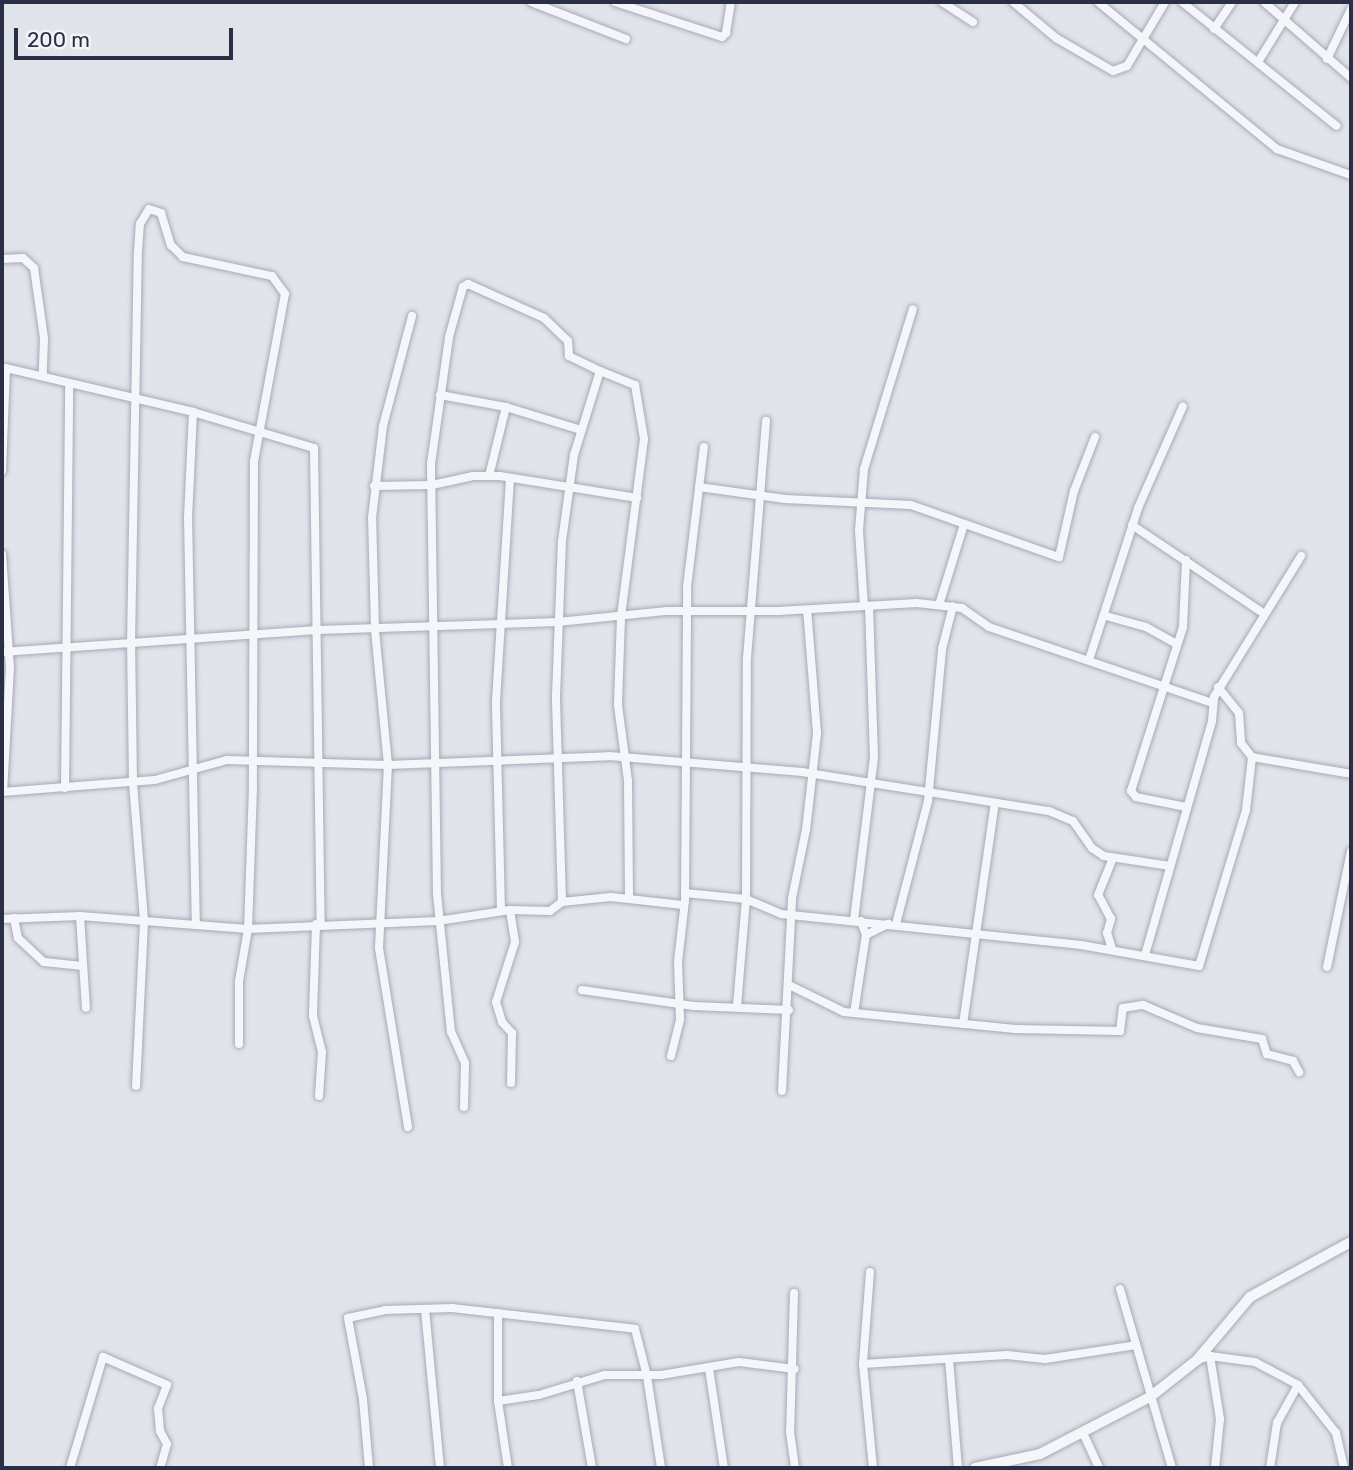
<!DOCTYPE html>
<html>
<head>
<meta charset="utf-8">
<style>
  body { margin:0 }
  #map { position:relative; width:1353px; height:1470px; overflow:hidden; background:#e2e4eb; font-family:Rubik,sans-serif }
  div>[style] { position:absolute }
  [style*='--x'] { left:calc(var(--x)*1px); top:calc(var(--y)*1px); width:calc(var(--w)*1px); rotate:calc(var(--a)*1deg) }
  .roads { filter:drop-shadow(0 0 2px #a7aab6) drop-shadow(0 0 2px #a7aab6) }
  .minor>* { height:8px; margin:-4px; padding:0 4px; transform-origin:4px; border-radius:4px; background:#f5f6f9 }
  .tertiary>* { height:10px; margin:-5px; padding:0 5px; transform-origin:5px; border-radius:5px; background:#f5f6f9 }
  span { translate:-50% -50%; white-space:nowrap; text-align:center; line-height:1.15; -webkit-text-stroke:6px #f2f4f8; paint-order:stroke }
  .frame { position:absolute; inset:0; border:4px solid #292f44; pointer-events:none }
  .scale { position:absolute; left:14px; top:28px; width:219px; height:32px; box-sizing:border-box; border:4px solid #292f44; border-top:0; padding-left:9px; font-size:21px; line-height:24px; white-space:nowrap; color:#292f44; -webkit-text-stroke:5px #f2f4f8; paint-order:stroke }
</style>
</head>
<body>
<div id="map">
  <div class="roads">
    <div class="minor">
      <div style="--x:531;--y:2;--w:102;--a:21.3"></div>
      <div style="--x:615;--y:2;--w:113;--a:18.1"></div>
      <div style="--x:722;--y:37;--w:6;--a:-45"></div>
      <div style="--x:726;--y:33;--w:31;--a:-81"></div>
      <div style="--x:942;--y:2;--w:37;--a:33"></div>
      <div style="--x:1013;--y:2;--w:56;--a:39.9"></div>
      <div style="--x:1056;--y:38;--w:66;--a:30.1"></div>
      <div style="--x:1113;--y:71;--w:15;--a:-20"></div>
      <div style="--x:1127;--y:66;--w:74;--a:-59.3"></div>
      <div style="--x:1098;--y:2;--w:232;--a:39.4"></div>
      <div style="--x:1277;--y:149;--w:78;--a:19.4"></div>
      <div style="--x:1182;--y:2;--w:198;--a:38.7"></div>
      <div style="--x:1264;--y:2;--w:116;--a:41.1"></div>
      <div style="--x:1214;--y:29;--w:32;--a:-56"></div>
      <div style="--x:1327;--y:59;--w:55;--a:-64.4"></div>
      <div style="--x:1258;--y:62;--w:70;--a:-58.3"></div>
      <div style="--x:2;--y:259;--w:21;--a:-3"></div>
      <div style="--x:23;--y:258;--w:15;--a:42"></div>
      <div style="--x:34;--y:268;--w:71;--a:81.9"></div>
      <div style="--x:44;--y:338;--w:38;--a:92"></div>
      <div style="--x:440;--y:395;--w:67;--a:10.3"></div>
      <div style="--x:506;--y:407;--w:78;--a:17"></div>
      <div style="--x:193;--y:412;--w:105;--a:92.7"></div>
      <div style="--x:188;--y:517;--w:408;--a:88.9"></div>
      <div style="--x:196;--y:925;--w:52;--a:4.4"></div>
      <div style="--x:248;--y:929;--w:190;--a:-2.4"></div>
      <div style="--x:438;--y:921;--w:73;--a:-8.7"></div>
      <div style="--x:510;--y:910;--w:40;--a:1.4"></div>
      <div style="--x:550;--y:911;--w:15;--a:-37"></div>
      <div style="--x:562;--y:902;--w:49;--a:-5.8"></div>
      <div style="--x:611;--y:897;--w:72;--a:6.3"></div>
      <div style="--x:2;--y:471;--w:103;--a:-87.8"></div>
      <div style="--x:6;--y:368;--w:192;--a:13.2"></div>
      <div style="--x:193;--y:412;--w:126;--a:16.6"></div>
      <div style="--x:314;--y:448;--w:475;--a:89.2"></div>
      <div style="--x:489;--y:476;--w:71;--a:-76.2"></div>
      <div style="--x:374;--y:486;--w:58;--a:-1"></div>
      <div style="--x:432;--y:485;--w:42;--a:-12.4"></div>
      <div style="--x:473;--y:476;--w:27;--a:0"></div>
      <div style="--x:500;--y:476;--w:139;--a:9.1"></div>
      <div style="--x:699;--y:487;--w:87;--a:7.9"></div>
      <div style="--x:785;--y:499;--w:126;--a:2.7"></div>
      <div style="--x:911;--y:505;--w:157;--a:19.4"></div>
      <div style="--x:1059;--y:557;--w:68;--a:-77.2"></div>
      <div style="--x:1074;--y:491;--w:58;--a:-68.7"></div>
      <div style="--x:1132;--y:525;--w:158;--a:33.9"></div>
      <div style="--x:2;--y:554;--w:113;--a:86"></div>
      <div style="--x:10;--y:667;--w:125;--a:93.2"></div>
      <div style="--x:939;--y:605;--w:85;--a:-72.8"></div>
      <div style="--x:864;--y:606;--w:76;--a:-93.8"></div>
      <div style="--x:859;--y:530;--w:61;--a:-85.3"></div>
      <div style="--x:864;--y:469;--w:167;--a:-73"></div>
      <div style="--x:1106;--y:616;--w:41;--a:15.4"></div>
      <div style="--x:1146;--y:627;--w:35;--a:29"></div>
      <div style="--x:2;--y:652;--w:316;--a:-4"></div>
      <div style="--x:317;--y:630;--w:241;--a:-1.9"></div>
      <div style="--x:558;--y:622;--w:110;--a:-5.8"></div>
      <div style="--x:667;--y:611;--w:111;--a:0"></div>
      <div style="--x:778;--y:611;--w:139;--a:-3.3"></div>
      <div style="--x:917;--y:603;--w:45;--a:6.3"></div>
      <div style="--x:962;--y:608;--w:33;--a:35"></div>
      <div style="--x:989;--y:627;--w:236;--a:18.8"></div>
      <div style="--x:1089;--y:660;--w:160;--a:-72.1"></div>
      <div style="--x:1138;--y:508;--w:111;--a:-66.2"></div>
      <div style="--x:1218;--y:687;--w:33;--a:51"></div>
      <div style="--x:1239;--y:713;--w:30;--a:86"></div>
      <div style="--x:1241;--y:743;--w:18;--a:52"></div>
      <div style="--x:1252;--y:757;--w:100;--a:9.7"></div>
      <div style="--x:65;--y:788;--w:405;--a:-89.4"></div>
      <div style="--x:2;--y:792;--w:153;--a:-4.5"></div>
      <div style="--x:155;--y:780;--w:75;--a:-15.5"></div>
      <div style="--x:227;--y:760;--w:161;--a:1.8"></div>
      <div style="--x:388;--y:765;--w:221;--a:-2.3"></div>
      <div style="--x:609;--y:756;--w:194;--a:4.7"></div>
      <div style="--x:802;--y:772;--w:250;--a:9"></div>
      <div style="--x:1049;--y:811;--w:26;--a:23"></div>
      <div style="--x:1073;--y:821;--w:33;--a:55"></div>
      <div style="--x:1092;--y:848;--w:14;--a:34"></div>
      <div style="--x:1104;--y:856;--w:67;--a:8.6"></div>
      <div style="--x:1186;--y:807;--w:51;--a:-168.7"></div>
      <div style="--x:1136;--y:797;--w:8;--a:-130"></div>
      <div style="--x:1131;--y:791;--w:172;--a:-72.4"></div>
      <div style="--x:1183;--y:627;--w:67;--a:-87.4"></div>
      <div style="--x:685;--y:893;--w:61;--a:5.6"></div>
      <div style="--x:746;--y:899;--w:38;--a:23"></div>
      <div style="--x:781;--y:914;--w:302;--a:5.9"></div>
      <div style="--x:1081;--y:945;--w:120;--a:10.1"></div>
      <div style="--x:1199;--y:966;--w:163;--a:-73.2"></div>
      <div style="--x:1246;--y:810;--w:53;--a:-83.5"></div>
      <div style="--x:562;--y:902;--w:206;--a:-91.7"></div>
      <div style="--x:556;--y:696;--w:155;--a:-87.8"></div>
      <div style="--x:562;--y:541;--w:87;--a:-82.1"></div>
      <div style="--x:574;--y:455;--w:88;--a:-72.8"></div>
      <div style="--x:600;--y:371;--w:38;--a:22"></div>
      <div style="--x:635;--y:385;--w:55;--a:80.5"></div>
      <div style="--x:644;--y:439;--w:179;--a:97.4"></div>
      <div style="--x:621;--y:617;--w:88;--a:92"></div>
      <div style="--x:618;--y:705;--w:77;--a:82.5"></div>
      <div style="--x:628;--y:781;--w:116;--a:89.5"></div>
      <div style="--x:510;--y:910;--w:32;--a:81"></div>
      <div style="--x:515;--y:942;--w:63;--a:107.6"></div>
      <div style="--x:496;--y:1002;--w:21;--a:73"></div>
      <div style="--x:502;--y:1022;--w:15;--a:48"></div>
      <div style="--x:512;--y:1033;--w:50;--a:91.1"></div>
      <div style="--x:501;--y:911;--w:210;--a:-91.4"></div>
      <div style="--x:496;--y:701;--w:223;--a:-86.4"></div>
      <div style="--x:80;--y:916;--w:92;--a:86.3"></div>
      <div style="--x:14;--y:918;--w:20;--a:79"></div>
      <div style="--x:18;--y:938;--w:35;--a:43"></div>
      <div style="--x:44;--y:962;--w:39;--a:6"></div>
      <div style="--x:2;--y:919;--w:78;--a:-2.2"></div>
      <div style="--x:80;--y:916;--w:116;--a:4.4"></div>
      <div style="--x:854;--y:920;--w:164;--a:-83"></div>
      <div style="--x:874;--y:757;--w:150;--a:-91.9"></div>
      <div style="--x:316;--y:924;--w:92;--a:91.9"></div>
      <div style="--x:313;--y:1016;--w:37;--a:76"></div>
      <div style="--x:322;--y:1052;--w:44;--a:93.9"></div>
      <div style="--x:896;--y:924;--w:127;--a:-75.4"></div>
      <div style="--x:928;--y:801;--w:153;--a:-84.7"></div>
      <div style="--x:942;--y:649;--w:44;--a:-75.7"></div>
      <div style="--x:866;--y:935;--w:25;--a:-27"></div>
      <div style="--x:1112;--y:949;--w:17;--a:-107"></div>
      <div style="--x:1107;--y:933;--w:15;--a:-74"></div>
      <div style="--x:1111;--y:919;--w:27;--a:-118"></div>
      <div style="--x:1098;--y:895;--w:40;--a:-68"></div>
      <div style="--x:1145;--y:955;--w:243;--a:-74"></div>
      <div style="--x:1212;--y:721;--w:24;--a:-85"></div>
      <div style="--x:1214;--y:697;--w:166;--a:-58.3"></div>
      <div style="--x:1327;--y:967;--w:118;--a:-78.3"></div>
      <div style="--x:789;--y:985;--w:61;--a:26.1"></div>
      <div style="--x:844;--y:1012;--w:172;--a:5.7"></div>
      <div style="--x:1015;--y:1029;--w:105;--a:1.1"></div>
      <div style="--x:1120;--y:1031;--w:23;--a:-83"></div>
      <div style="--x:1123;--y:1008;--w:20;--a:-9"></div>
      <div style="--x:1143;--y:1005;--w:59;--a:23.1"></div>
      <div style="--x:1197;--y:1028;--w:66;--a:9.6"></div>
      <div style="--x:1262;--y:1039;--w:16;--a:72"></div>
      <div style="--x:1267;--y:1054;--w:27;--a:15"></div>
      <div style="--x:1293;--y:1061;--w:13;--a:61"></div>
      <div style="--x:582;--y:990;--w:113;--a:8.1"></div>
      <div style="--x:694;--y:1006;--w:95;--a:2.4"></div>
      <div style="--x:737;--y:1006;--w:107;--a:-85.2"></div>
      <div style="--x:746;--y:899;--w:241;--a:-89.8"></div>
      <div style="--x:747;--y:658;--w:238;--a:-85.4"></div>
      <div style="--x:854;--y:1013;--w:79;--a:-81.3"></div>
      <div style="--x:866;--y:935;--w:15;--a:-110"></div>
      <div style="--x:963;--y:1024;--w:223;--a:-81.8"></div>
      <div style="--x:671;--y:1056;--w:38;--a:-76"></div>
      <div style="--x:680;--y:1019;--w:57;--a:-92"></div>
      <div style="--x:678;--y:962;--w:61;--a:-83.5"></div>
      <div style="--x:685;--y:901;--w:314;--a:-89.6"></div>
      <div style="--x:687;--y:587;--w:141;--a:-83.1"></div>
      <div style="--x:136;--y:1086;--w:166;--a:-87.2"></div>
      <div style="--x:144;--y:920;--w:138;--a:-94.6"></div>
      <div style="--x:133;--y:782;--w:138;--a:-90.8"></div>
      <div style="--x:131;--y:644;--w:393;--a:-89"></div>
      <div style="--x:138;--y:251;--w:27;--a:-86"></div>
      <div style="--x:140;--y:224;--w:17;--a:-59"></div>
      <div style="--x:149;--y:209;--w:13;--a:18"></div>
      <div style="--x:161;--y:213;--w:34;--a:73"></div>
      <div style="--x:171;--y:245;--w:17;--a:45"></div>
      <div style="--x:183;--y:257;--w:91;--a:12.1"></div>
      <div style="--x:272;--y:276;--w:22;--a:54"></div>
      <div style="--x:285;--y:294;--w:170;--a:100.5"></div>
      <div style="--x:254;--y:461;--w:326;--a:90.2"></div>
      <div style="--x:253;--y:787;--w:142;--a:92"></div>
      <div style="--x:248;--y:929;--w:53;--a:99.8"></div>
      <div style="--x:239;--y:981;--w:63;--a:90"></div>
      <div style="--x:782;--y:1091;--w:193;--a:-87"></div>
      <div style="--x:792;--y:898;--w:69;--a:-78.4"></div>
      <div style="--x:806;--y:830;--w:98;--a:-83.5"></div>
      <div style="--x:817;--y:733;--w:123;--a:-94.6"></div>
      <div style="--x:464;--y:1107;--w:44;--a:-88.7"></div>
      <div style="--x:465;--y:1063;--w:34;--a:-114"></div>
      <div style="--x:451;--y:1032;--w:138;--a:-95.8"></div>
      <div style="--x:437;--y:895;--w:431;--a:-90.8"></div>
      <div style="--x:431;--y:464;--w:128;--a:-81.9"></div>
      <div style="--x:449;--y:337;--w:52;--a:-74.4"></div>
      <div style="--x:463;--y:287;--w:6;--a:-31"></div>
      <div style="--x:468;--y:284;--w:83;--a:24.1"></div>
      <div style="--x:544;--y:318;--w:33;--a:44"></div>
      <div style="--x:568;--y:341;--w:15;--a:86"></div>
      <div style="--x:569;--y:356;--w:34;--a:26"></div>
      <div style="--x:408;--y:1127;--w:181;--a:-99.2"></div>
      <div style="--x:379;--y:948;--w:183;--a:-87.2"></div>
      <div style="--x:388;--y:765;--w:137;--a:-95.5"></div>
      <div style="--x:375;--y:629;--w:111;--a:-91.5"></div>
      <div style="--x:372;--y:518;--w:93;--a:-83.2"></div>
      <div style="--x:383;--y:426;--w:114;--a:-75.2"></div>
      <div style="--x:870;--y:1272;--w:92;--a:94.4"></div>
      <div style="--x:863;--y:1364;--w:104;--a:84.5"></div>
      <div style="--x:1120;--y:1289;--w:186;--a:73.8"></div>
      <div style="--x:794;--y:1293;--w:139;--a:91.6"></div>
      <div style="--x:790;--y:1432;--w:36;--a:82"></div>
      <div style="--x:425;--y:1309;--w:160;--a:84.6"></div>
      <div style="--x:498;--y:1313;--w:88;--a:90"></div>
      <div style="--x:498;--y:1401;--w:68;--a:81.5"></div>
      <div style="--x:1210;--y:1356;--w:64;--a:81"></div>
      <div style="--x:1220;--y:1419;--w:49;--a:95.8"></div>
      <div style="--x:949;--y:1359;--w:109;--a:85.3"></div>
      <div style="--x:1197;--y:1360;--w:14;--a:-17"></div>
      <div style="--x:1210;--y:1356;--w:45;--a:7.6"></div>
      <div style="--x:1255;--y:1362;--w:49;--a:28.1"></div>
      <div style="--x:1298;--y:1385;--w:61;--a:51.6"></div>
      <div style="--x:1336;--y:1433;--w:36;--a:77"></div>
      <div style="--x:863;--y:1364;--w:144;--a:-3.6"></div>
      <div style="--x:1007;--y:1355;--w:38;--a:6"></div>
      <div style="--x:1045;--y:1359;--w:92;--a:-8.7"></div>
      <div style="--x:709;--y:1368;--w:101;--a:81.5"></div>
      <div style="--x:577;--y:1381;--w:88;--a:80.2"></div>
      <div style="--x:498;--y:1401;--w:41;--a:-8.3"></div>
      <div style="--x:539;--y:1395;--w:69;--a:-16.9"></div>
      <div style="--x:605;--y:1375;--w:56;--a:0"></div>
      <div style="--x:661;--y:1375;--w:79;--a:-9.5"></div>
      <div style="--x:739;--y:1362;--w:56;--a:7.1"></div>
      <div style="--x:1083;--y:1433;--w:38;--a:65"></div>
      <div style="--x:70;--y:1468;--w:116;--a:-73.4"></div>
      <div style="--x:103;--y:1357;--w:70;--a:23.6"></div>
      <div style="--x:167;--y:1385;--w:25;--a:111"></div>
      <div style="--x:158;--y:1408;--w:23;--a:85"></div>
      <div style="--x:160;--y:1431;--w:15;--a:62"></div>
      <div style="--x:167;--y:1444;--w:25;--a:106"></div>
      <div style="--x:369;--y:1468;--w:69;--a:-95"></div>
      <div style="--x:363;--y:1399;--w:82;--a:-100.5"></div>
      <div style="--x:348;--y:1318;--w:38;--a:-12"></div>
      <div style="--x:385;--y:1310;--w:67;--a:-1.7"></div>
      <div style="--x:452;--y:1308;--w:184;--a:6.5"></div>
      <div style="--x:635;--y:1329;--w:49;--a:75.7"></div>
      <div style="--x:647;--y:1376;--w:93;--a:81.3"></div>
      <div style="--x:1270;--y:1468;--w:46;--a:-81.2"></div>
      <div style="--x:1277;--y:1423;--w:43;--a:-61.1"></div>
    </div>
    <div class="tertiary">
      <div style="--x:975;--y:1468;--w:66;--a:-12.2"></div>
      <div style="--x:1040;--y:1454;--w:124;--a:-27.4"></div>
      <div style="--x:1150;--y:1397;--w:60;--a:-38.2"></div>
      <div style="--x:1197;--y:1360;--w:82;--a:-49.9"></div>
      <div style="--x:1250;--y:1297;--w:115;--a:-28.6"></div>
    </div>
  </div>
  <div class="frame"></div>
  <div class="scale">200 m</div>
</div>
</body>
</html>
